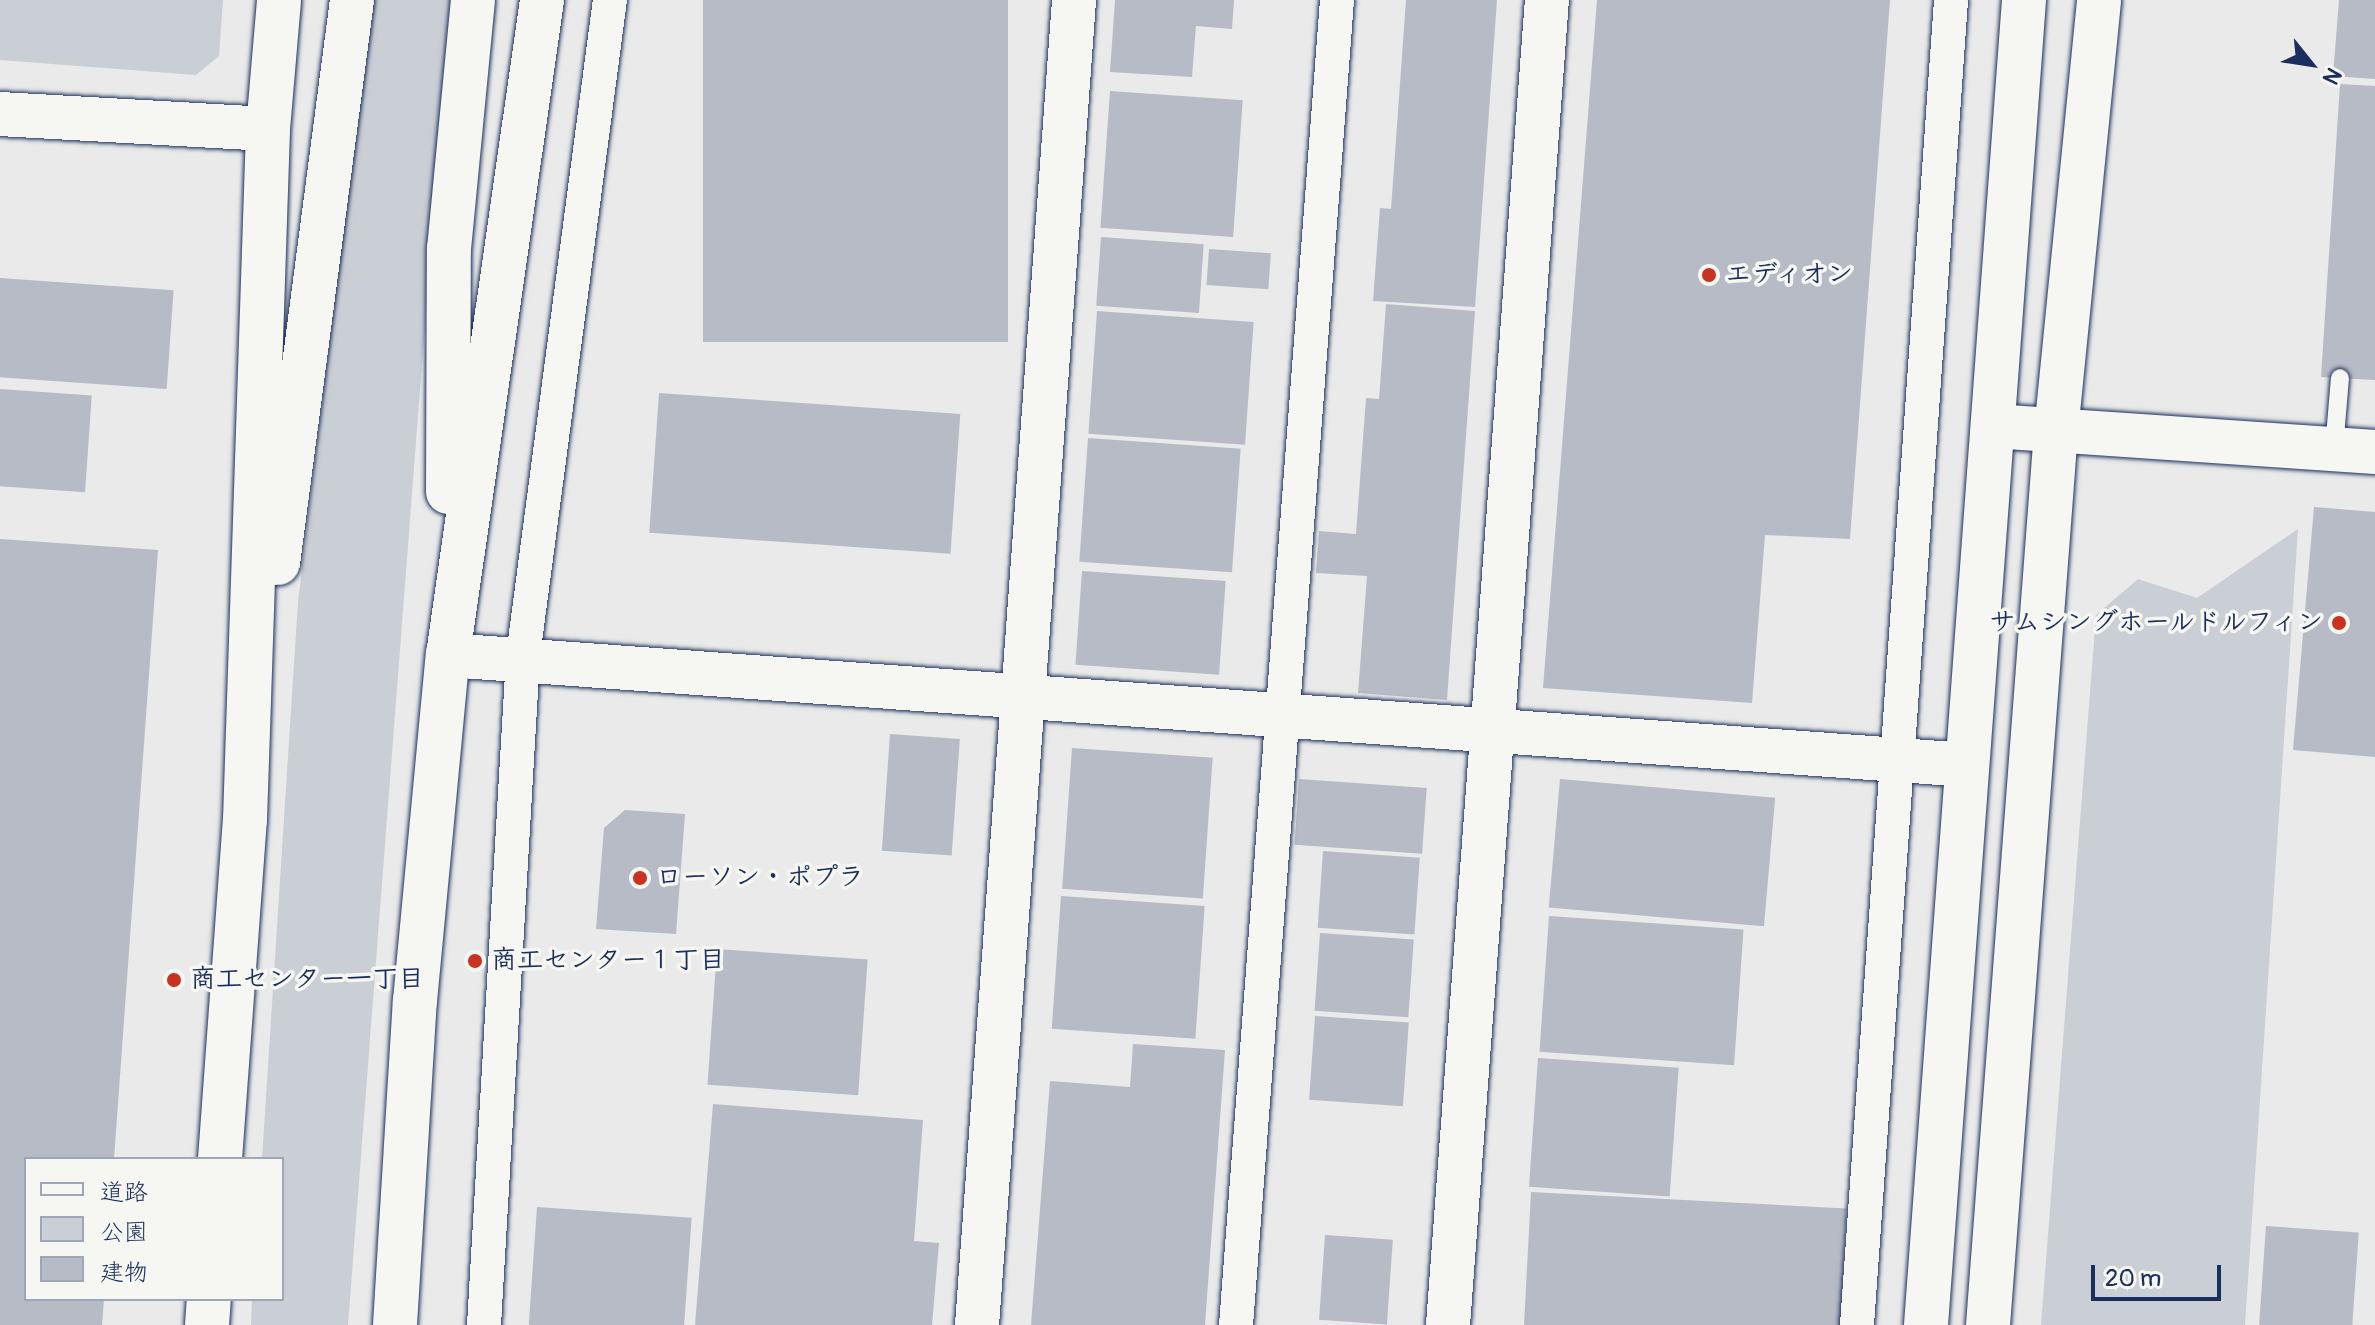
<!DOCTYPE html>
<html>
<head>
<meta charset="utf-8">
<style>
  body { margin:0 }
  #map { position:relative; width:2375px; height:1325px; overflow:hidden; background:#e9eae9; font-family:Pangolin,"Klee One",sans-serif }
  div>[style] { position:absolute }
  [style*='--x'] { left:calc(var(--x)*1px); top:calc(var(--y)*1px); width:calc(var(--w)*1px); rotate:calc(var(--a)*1deg) }
  .green>* { inset:0; background:#caced5 }
  .building>* { inset:0; background:#b6bbc6; transform-origin:0 0 }
  .roads { filter:drop-shadow(0 0 2px #1b2f5e) drop-shadow(0 0 2px #1b2f5e) }
  .service>* { height:18px; margin:-9px; padding:0 9px; transform-origin:9px; border-radius:9px; background:#f6f6f2 }
  .minor>* { height:34px; margin:-17px; padding:0 17px; transform-origin:17px; border-radius:17px; background:#f6f6f2 }
  .tertiary>* { height:44px; margin:-22px; padding:0 22px; transform-origin:22px; border-radius:22px; background:#f6f6f2 }
  .dots>* { width:22px; height:22px; translate:-50% -50%; box-sizing:border-box; border:4px solid #f6f6f2; border-radius:50% }
  span { translate:-50% -50%; white-space:nowrap; text-align:center; line-height:1.15; -webkit-text-stroke:7px #f6f6f2; paint-order:stroke }
  .poi-label { font-size:26px; color:#1b2f5e; font-weight:700 }
  .left { translate:0 -50%; text-align:left }
  .right { translate:-100% -50%; text-align:right }
  .legend { position:absolute; left:24px; top:1157px; width:260px; height:144px; box-sizing:border-box; background:#f6f6f2; border:2px solid #9ea6b7; margin:0; padding:10px 14px; list-style:none; font-size:24px; color:#1b2f5e }
  .legend li { display:flex; align-items:center; gap:16px; height:40px }
  .legend b { width:40px; border:2px solid #9ea6b7 }
  .north { position:absolute; left:2271px; top:24px; width:80px; height:80px; -webkit-text-stroke:6px #f6f6f2; paint-order:stroke; rotate:120deg; font-size:22px; font-weight:700; line-height:32px; text-align:center; color:#1b2f5e }
  .north::after { content:''; display:block; margin:auto; width:28px; height:36px; background:#1b2f5e; clip-path:polygon(50% 0,100% 100%,50% 72%,0 100%) }
  .scale { position:absolute; left:2091px; top:1265px; width:130px; height:36px; box-sizing:border-box; border:4px solid #1b2f5e; border-top:0; padding-left:10px; font-size:24px; line-height:28px; white-space:nowrap; color:#1b2f5e; -webkit-text-stroke:6px #f6f6f2; paint-order:stroke }
</style>
</head>
<body>
<div id="map">
  <div class="green">
    <div style="clip-path:polygon(0 0,223px 0,219px 56px,196px 75px,0 60px)"></div>
    <div style="clip-path:polygon(371px 0,450px 0,348px 1325px,251px 1325px,252px 1299px,282px 1299px,282px 1159px,262px 1159px,298px 602px)"></div>
    <div style="clip-path:polygon(2298px 529px,2245px 1325px,2041px 1325px,2096px 615px,2138px 579px,2197px 598px)"></div>
  </div>
  <div class="building">
    <div style="left:703px;top:0;width:305px;height:342px"></div>
    <div style="clip-path:polygon(1115px 0,1234px 0,1232px 29px,1196px 26px,1192px 77px,1110px 72px)"></div>
    <div style="clip-path:polygon(1406px 0,1497px 0,1475px 307px,1373px 301px,1380px 208px,1391px 209px)"></div>
    <div style="clip-path:polygon(1597px 0,1890px 0,1850px 539px,1765px 535px,1752px 703px,1543px 688px)"></div>
    <div style="clip-path:polygon(2339px 0,2375px 0,2375px 79px,2333px 76px)"></div>
    <div style="clip-path:polygon(2340px 84px,2375px 86px,2375px 380px,2321px 377px)"></div>
    <div style="left:1110px;top:91px;width:133px;height:137px;rotate:4deg"></div>
    <div style="left:1101px;top:237px;width:103px;height:69px;rotate:4deg"></div>
    <div style="left:1209px;top:249px;width:62px;height:36px;rotate:4deg"></div>
    <div style="left:0;top:278px;width:174px;height:99px;rotate:4deg"></div>
    <div style="clip-path:polygon(1386px 304px,1475px 311px,1447px 700px,1358px 693px,1367px 576px,1316px 573px,1319px 531px,1356px 534px,1366px 398px,1379px 399px)"></div>
    <div style="left:1097px;top:311px;width:157px;height:123px;rotate:4deg"></div>
    <div style="left:0;top:389px;width:92px;height:97px;rotate:4deg"></div>
    <div style="left:659px;top:393px;width:302px;height:140px;rotate:4deg"></div>
    <div style="left:1088px;top:438px;width:153px;height:124px;rotate:4deg"></div>
    <div style="clip-path:polygon(2314px 507px,2375px 512px,2375px 757px,2293px 750px)"></div>
    <div style="clip-path:polygon(0 539px,158px 550px,114px 1159px,26px 1159px,26px 1299px,104px 1299px,102px 1325px,0 1325px)"></div>
    <div style="left:1082px;top:571px;width:144px;height:94px;rotate:4deg"></div>
    <div style="left:890px;top:734px;width:70px;height:117px;rotate:4deg"></div>
    <div style="left:1072px;top:748px;width:141px;height:141px;rotate:4deg"></div>
    <div style="left:1299px;top:779px;width:128px;height:66px;rotate:4deg"></div>
    <div style="left:1560px;top:779px;width:216px;height:129px;rotate:5deg"></div>
    <div style="clip-path:polygon(625px 810px,685px 814px,676px 934px,596px 929px,604px 828px)"></div>
    <div style="left:1323px;top:851px;width:97px;height:77px;rotate:4deg"></div>
    <div style="left:1061px;top:896px;width:144px;height:133px;rotate:4deg"></div>
    <div style="left:1549px;top:916px;width:195px;height:136px;rotate:4deg"></div>
    <div style="left:1320px;top:933px;width:94px;height:78px;rotate:4deg"></div>
    <div style="left:717px;top:949px;width:151px;height:136px;rotate:4deg"></div>
    <div style="left:1315px;top:1016px;width:94px;height:84px;rotate:4deg"></div>
    <div style="clip-path:polygon(1133px 1044px,1225px 1050px,1205px 1325px,1031px 1325px,1050px 1081px,1130px 1087px)"></div>
    <div style="left:1538px;top:1058px;width:141px;height:129px;rotate:4deg"></div>
    <div style="clip-path:polygon(713px 1104px,923px 1120px,914px 1241px,939px 1243px,932px 1325px,695px 1325px)"></div>
    <div style="left:1531px;top:1192px;width:316px;height:133px;rotate:3deg"></div>
    <div style="left:537px;top:1207px;width:155px;height:118px;rotate:4deg"></div>
    <div style="left:2266px;top:1226px;width:93px;height:99px;rotate:4deg"></div>
    <div style="left:1325px;top:1235px;width:68px;height:85px;rotate:4deg"></div>
  </div>
  <div class="roads">
    <div class="service">
      <div style="--x:2334;--y:449;--w:71;--a:-85.2"></div>
    </div>
    <div class="minor">
      <div style="--x:484;--y:1325;--w:670;--a:-86.66"></div>
      <div style="--x:523;--y:656;--w:662;--a:-82.45"></div>
      <div style="--x:1236;--y:1325;--w:1329;--a:-85.64"></div>
      <div style="--x:1857;--y:1325;--w:1328;--a:-85.94"></div>
    </div>
    <div class="tertiary">
      <div style="--x:0;--y:114;--w:268;--a:3.2"></div>
      <div style="--x:1993;--y:426;--w:383;--a:3.9"></div>
      <div style="--x:448;--y:492;--w:243;--a:-89.8"></div>
      <div style="--x:449;--y:249;--w:250;--a:-84.5"></div>
      <div style="--x:278;--y:563;--w:568;--a:-82.51"></div>
      <div style="--x:448;--y:655;--w:1522;--a:4.14"></div>
      <div style="--x:220;--y:1159;--w:340;--a:-85.8"></div>
      <div style="--x:245;--y:820;--w:691;--a:-88.09"></div>
      <div style="--x:268;--y:129;--w:129;--a:-85.1"></div>
      <div style="--x:207;--y:1325;--w:26;--a:-86"></div>
      <div style="--x:395;--y:1325;--w:325;--a:-86.5"></div>
      <div style="--x:415;--y:1001;--w:348;--a:-84.6"></div>
      <div style="--x:448;--y:655;--w:662;--a:-81.83"></div>
      <div style="--x:977;--y:1325;--w:1329;--a:-85.81"></div>
      <div style="--x:1448;--y:1325;--w:1329;--a:-85.73"></div>
      <div style="--x:1926;--y:1325;--w:1329;--a:-85.77"></div>
      <div style="--x:1988;--y:1325;--w:896;--a:-85.65"></div>
      <div style="--x:2056;--y:432;--w:434;--a:-84.3"></div>
    </div>
  </div>
  <div class="dots">
    <div style="left:1709px;top:275px;background:#c8321e"></div>
    <div style="left:2339px;top:623px;background:#c8321e"></div>
    <div style="left:640px;top:878px;background:#c8321e"></div>
    <div style="left:475px;top:961px;background:#c8321e"></div>
    <div style="left:174px;top:980px;background:#c8321e"></div>
  </div>
  <div class="poi-label">
    <span class="left" style="left:1725px;top:275px">エディオン</span>
    <span class="right" style="left:2323px;top:623px">サムシングホールドルフィン</span>
    <span class="left" style="left:656px;top:878px">ローソン・ポプラ</span>
    <span class="left" style="left:491px;top:961px">商工センター１丁目</span>
    <span class="left" style="left:190px;top:980px">商工センター一丁目</span>
  </div>
  <ul class="legend">
  <li><b style="height:10px;background:#f6f6f2"></b>道路</li>
  <li><b style="height:22px;background:#caced5"></b>公園</li>
  <li><b style="height:22px;background:#b6bbc6"></b>建物</li>
  </ul>
  <div class="north">N</div>
  <div class="scale">20 m</div>
</div>
</body>
</html>
